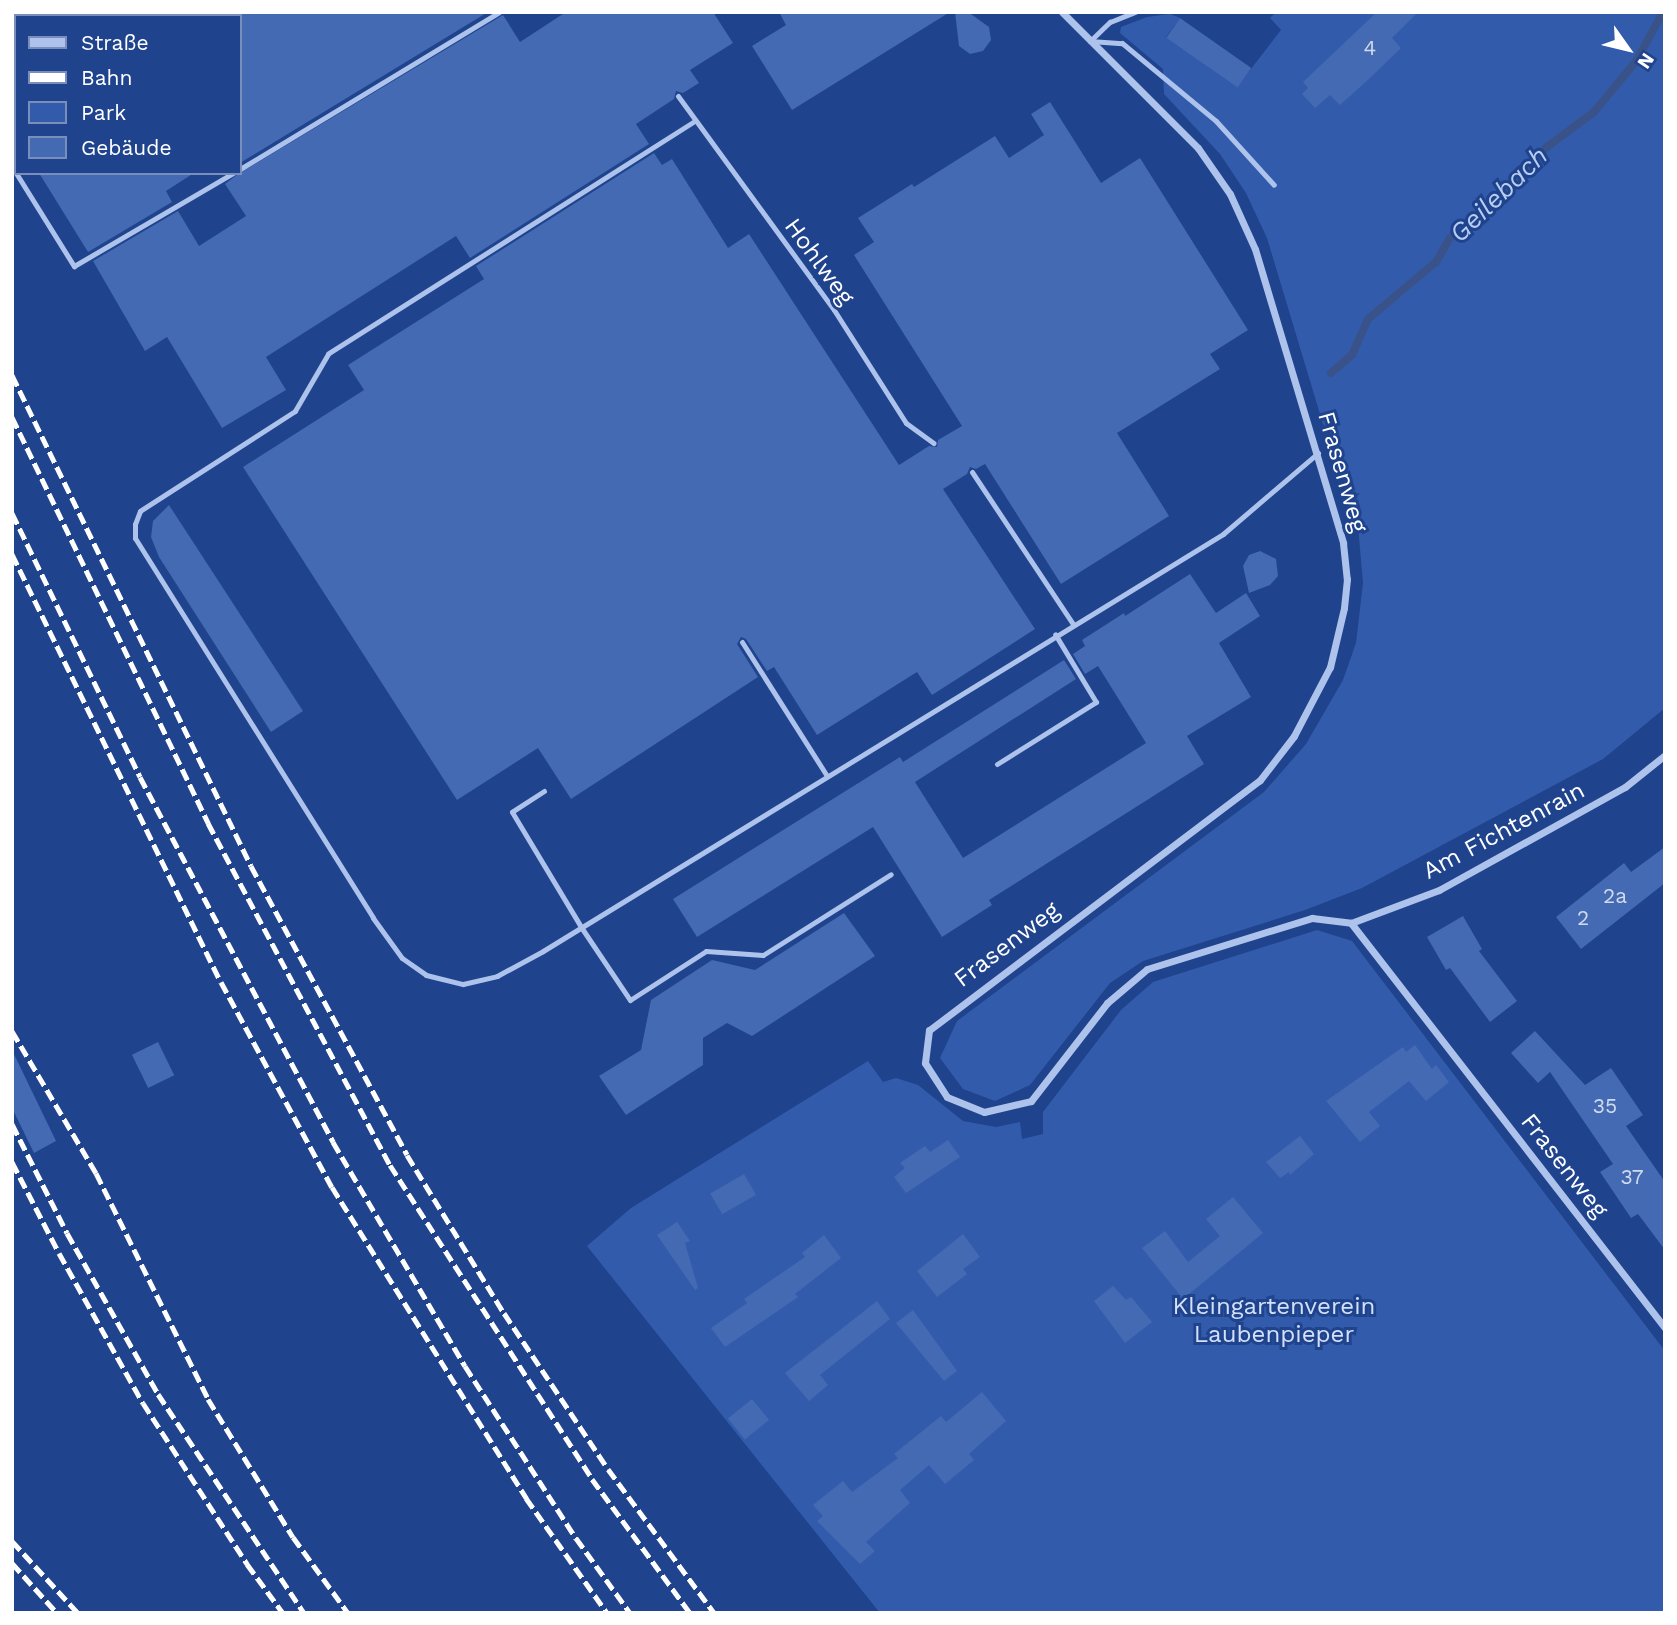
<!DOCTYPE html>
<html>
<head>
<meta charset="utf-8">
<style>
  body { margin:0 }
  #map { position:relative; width:1677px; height:1625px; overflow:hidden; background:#1f438d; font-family:"Work Sans",sans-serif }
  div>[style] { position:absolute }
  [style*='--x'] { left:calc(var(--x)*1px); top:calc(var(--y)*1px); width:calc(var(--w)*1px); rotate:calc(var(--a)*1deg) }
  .green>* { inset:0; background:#325cab }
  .stream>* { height:8px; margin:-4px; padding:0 4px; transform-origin:4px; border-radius:4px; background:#39538a }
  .building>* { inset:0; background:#436ab3; transform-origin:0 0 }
  .lane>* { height:5px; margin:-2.5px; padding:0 2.5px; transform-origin:2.5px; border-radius:2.5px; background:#adc3ec }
  .street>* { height:7px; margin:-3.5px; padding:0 3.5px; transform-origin:3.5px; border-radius:3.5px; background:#adc3ec }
  .rail>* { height:5px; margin-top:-2.5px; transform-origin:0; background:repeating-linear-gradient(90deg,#fff 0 12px,transparent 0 17px) }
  span { translate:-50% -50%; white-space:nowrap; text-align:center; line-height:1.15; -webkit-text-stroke:6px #1f438d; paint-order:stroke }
  .number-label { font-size:21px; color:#d0daec }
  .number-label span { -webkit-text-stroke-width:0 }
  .street-label { font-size:24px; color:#fff }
  .park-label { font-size:24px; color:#d2e0f9 }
  .water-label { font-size:26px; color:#b9cdf3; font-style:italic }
  .frame { position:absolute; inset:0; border:14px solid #fff; pointer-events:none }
  .legend { position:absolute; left:14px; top:14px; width:228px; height:161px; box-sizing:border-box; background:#1f438d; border:2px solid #798ebb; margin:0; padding:9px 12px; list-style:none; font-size:21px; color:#fff }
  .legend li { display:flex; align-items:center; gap:14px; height:35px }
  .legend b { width:35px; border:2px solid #798ebb }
  .north { position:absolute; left:1593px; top:14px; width:70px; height:70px; -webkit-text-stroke:5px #1f438d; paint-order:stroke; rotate:124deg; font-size:19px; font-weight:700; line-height:28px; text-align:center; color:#fff }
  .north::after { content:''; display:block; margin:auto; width:24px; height:32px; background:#fff; clip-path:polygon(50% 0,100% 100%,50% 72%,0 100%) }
</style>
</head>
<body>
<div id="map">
  <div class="green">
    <div style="clip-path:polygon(1276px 12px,1665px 12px,1665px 708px,1603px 759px,1362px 888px,1305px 910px,1143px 961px,1110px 983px,1030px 1085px,995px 1101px,963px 1089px,940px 1058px,957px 1021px,1264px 792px,1306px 744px,1343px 680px,1356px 643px,1363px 583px,1358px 526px,1330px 432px,1323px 424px,1267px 238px,1246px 193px,1220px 154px,1164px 94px,1163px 69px,1120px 33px,1121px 27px,1147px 17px,1170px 14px,1180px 18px,1166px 37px,1237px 87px,1281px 30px,1270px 18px)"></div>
    <div style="clip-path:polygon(1317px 930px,1352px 941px,1665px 1351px,1665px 1613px,880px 1613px,587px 1246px,631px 1208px,868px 1061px,883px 1082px,896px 1078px,918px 1085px,963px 1121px,996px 1127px,1020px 1122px,1022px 1139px,1043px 1134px,1043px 1112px,1121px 1010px,1153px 982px)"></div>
  </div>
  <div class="stream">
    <div style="--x:1331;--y:373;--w:28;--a:-41"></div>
    <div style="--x:1352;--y:355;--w:39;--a:-66"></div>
    <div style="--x:1368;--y:319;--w:89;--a:-40"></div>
    <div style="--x:1436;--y:262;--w:28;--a:-60"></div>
    <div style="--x:1450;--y:238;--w:55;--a:-40.6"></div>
    <div style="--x:1492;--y:202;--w:78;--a:-45"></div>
    <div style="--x:1547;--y:147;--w:59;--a:-36.7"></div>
    <div style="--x:1594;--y:112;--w:67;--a:-50.4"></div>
    <div style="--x:1637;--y:60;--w:55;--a:-61.6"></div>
  </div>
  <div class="building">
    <div style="clip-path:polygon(240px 12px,488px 12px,240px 163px)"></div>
    <div style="clip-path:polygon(566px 12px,713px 12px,733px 43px,690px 70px,699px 83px,683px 93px,676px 91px,674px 99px,636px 124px,649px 144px,470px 258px,456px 236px,266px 357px,286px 390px,222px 428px,167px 337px,145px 351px,93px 261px,178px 211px,199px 246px,246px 216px,225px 184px,238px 174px,503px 15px,520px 42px)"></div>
    <div style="clip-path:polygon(779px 12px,950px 12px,792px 110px,752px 46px,786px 25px)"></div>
    <div style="clip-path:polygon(955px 12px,968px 12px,989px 27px,991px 40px,983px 51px,970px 54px,959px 46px)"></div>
    <div style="clip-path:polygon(1377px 12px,1418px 12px,1392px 38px,1401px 48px,1369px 79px,1340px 105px,1330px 95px,1315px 108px,1302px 94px,1308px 88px,1303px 82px)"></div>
    <div style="left:1180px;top:18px;width:87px;height:24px;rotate:35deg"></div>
    <div style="clip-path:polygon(1050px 102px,1101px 183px,1140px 158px,1248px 330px,1210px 354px,1220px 369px,1117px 433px,1169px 516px,1061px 584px,985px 464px,976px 469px,970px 467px,967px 474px,943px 489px,1035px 629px,932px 695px,917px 672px,817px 735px,774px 667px,767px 671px,746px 639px,741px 637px,737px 644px,758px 677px,571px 799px,538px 748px,457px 800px,243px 467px,364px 390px,348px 365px,484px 279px,476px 266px,654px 153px,662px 165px,672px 159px,728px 248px,749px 234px,899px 465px,929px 446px,937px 447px,938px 440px,962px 426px,854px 255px,874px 242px,858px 218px,912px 184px,914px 187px,995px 136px,1009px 158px,1044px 135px,1031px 114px)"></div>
    <div style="clip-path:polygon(39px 173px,194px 173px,166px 191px,172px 202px,88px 252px)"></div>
    <div style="clip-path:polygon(169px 505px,303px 711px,271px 732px,159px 557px,151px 537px,153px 521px)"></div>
    <div style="clip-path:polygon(1260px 551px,1276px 559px,1278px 576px,1270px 585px,1249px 593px,1243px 566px,1249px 555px)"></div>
    <div style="clip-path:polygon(1190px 574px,1216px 613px,1246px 593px,1260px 616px,1219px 643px,1251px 697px,1187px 736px,1204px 764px,989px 900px,992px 905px,942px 937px,873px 827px,697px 937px,673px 899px,900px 757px,903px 762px,1064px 660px,1076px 679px,915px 782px,963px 858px,1146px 743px,1098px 666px,1085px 674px,1073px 654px,1085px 646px,1082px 640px,1124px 613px,1125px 616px)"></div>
    <div style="clip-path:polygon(1665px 847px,1665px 883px,1581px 949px,1556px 917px,1624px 863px,1631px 872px)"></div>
    <div style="clip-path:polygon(844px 913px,875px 956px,752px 1036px,727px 1023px,703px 1038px,703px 1065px,626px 1115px,599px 1076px,641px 1050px,651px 1000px,712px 960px,755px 970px)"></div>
    <div style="clip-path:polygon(1463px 916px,1482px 949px,1479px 951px,1517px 1001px,1490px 1022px,1450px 968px,1446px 970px,1427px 937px)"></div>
    <div style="clip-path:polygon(1535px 1031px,1585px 1085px,1611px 1068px,1643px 1115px,1626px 1126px,1665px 1182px,1665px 1250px,1638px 1214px,1631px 1218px,1600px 1172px,1613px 1164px,1550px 1072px,1538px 1083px,1511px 1053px)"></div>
    <div style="left:158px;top:1042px;width:37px;height:29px;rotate:64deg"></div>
    <div style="clip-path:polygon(1415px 1045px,1432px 1069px,1436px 1065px,1449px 1082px,1426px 1101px,1409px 1081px,1369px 1112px,1380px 1126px,1360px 1142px,1326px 1101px,1403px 1047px,1406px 1052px)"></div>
    <div style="clip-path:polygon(12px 1050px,56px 1141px,34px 1153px,12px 1108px)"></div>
    <div style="clip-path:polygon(1300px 1136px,1314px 1154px,1290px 1175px,1289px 1172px,1280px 1178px,1266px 1162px)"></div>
    <div style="clip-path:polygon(948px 1140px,960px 1157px,906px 1193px,894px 1177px,905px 1168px,900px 1163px,925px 1146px,930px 1152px)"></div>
    <div style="left:744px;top:1174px;width:24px;height:39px;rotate:60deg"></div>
    <div style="clip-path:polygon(1233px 1197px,1263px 1233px,1183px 1299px,1142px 1248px,1165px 1231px,1188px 1262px,1220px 1236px,1206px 1219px)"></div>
    <div style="clip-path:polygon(677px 1222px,690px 1241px,685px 1243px,698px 1288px,695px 1290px,657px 1235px)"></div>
    <div style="clip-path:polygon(963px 1234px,980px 1257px,963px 1269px,967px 1274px,937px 1297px,917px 1271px)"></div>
    <div style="clip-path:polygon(824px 1235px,841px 1258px,795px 1294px,798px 1297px,725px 1347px,711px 1328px,747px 1303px,744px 1299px,805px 1257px,802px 1253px)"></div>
    <div style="clip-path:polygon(1113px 1286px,1126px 1300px,1131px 1297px,1152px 1322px,1125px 1343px,1094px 1301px)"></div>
    <div style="clip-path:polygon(877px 1301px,890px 1319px,820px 1375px,828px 1385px,809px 1401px,785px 1373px)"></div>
    <div style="clip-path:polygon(913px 1310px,957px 1371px,944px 1381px,896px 1323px)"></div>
    <div style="clip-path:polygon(982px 1392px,1006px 1421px,969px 1454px,974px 1460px,945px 1484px,929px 1465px,900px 1490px,910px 1503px,866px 1542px,875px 1551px,860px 1564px,817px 1521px,823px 1516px,813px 1505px,843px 1481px,852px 1492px,898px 1458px,894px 1454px,941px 1416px,946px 1422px)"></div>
    <div style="left:752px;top:1399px;width:27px;height:31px;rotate:51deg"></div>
  </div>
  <div class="lane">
    <div style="--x:1090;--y:41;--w:32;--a:4"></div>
    <div style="--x:1122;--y:43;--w:122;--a:39.7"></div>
    <div style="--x:1216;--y:121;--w:86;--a:47.8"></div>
    <div style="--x:1090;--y:41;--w:28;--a:-44"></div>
    <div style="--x:1110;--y:22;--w:27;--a:-22"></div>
    <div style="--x:678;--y:96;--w:265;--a:53.9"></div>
    <div style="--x:834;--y:310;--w:134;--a:57.5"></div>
    <div style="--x:906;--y:423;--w:34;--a:36"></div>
    <div style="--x:693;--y:122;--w:432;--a:147.6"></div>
    <div style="--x:328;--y:354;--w:66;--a:120.1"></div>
    <div style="--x:295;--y:411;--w:184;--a:147.2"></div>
    <div style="--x:140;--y:511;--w:14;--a:111"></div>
    <div style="--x:135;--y:524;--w:14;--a:90"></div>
    <div style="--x:135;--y:538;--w:448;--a:57.9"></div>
    <div style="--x:373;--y:918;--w:49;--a:54.1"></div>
    <div style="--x:402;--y:958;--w:29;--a:35"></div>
    <div style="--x:426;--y:975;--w:38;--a:14"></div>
    <div style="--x:463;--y:984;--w:35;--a:-13"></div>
    <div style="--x:497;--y:976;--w:52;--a:-28.5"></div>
    <div style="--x:543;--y:951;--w:798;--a:-31.52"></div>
    <div style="--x:1223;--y:534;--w:125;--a:-40.5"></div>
    <div style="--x:240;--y:169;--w:303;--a:-31.2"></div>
    <div style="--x:16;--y:173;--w:110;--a:58.1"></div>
    <div style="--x:74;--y:266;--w:184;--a:-30.3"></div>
    <div style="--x:972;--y:472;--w:182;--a:56.4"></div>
    <div style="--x:742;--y:642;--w:159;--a:57.6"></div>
    <div style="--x:997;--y:764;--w:117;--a:-32.1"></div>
    <div style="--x:1096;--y:702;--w:79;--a:-121.1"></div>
    <div style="--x:544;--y:791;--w:38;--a:147"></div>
    <div style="--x:512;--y:812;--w:134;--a:59"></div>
    <div style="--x:581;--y:927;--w:88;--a:56.1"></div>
    <div style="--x:630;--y:1000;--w:90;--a:-32.8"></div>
    <div style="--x:706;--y:951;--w:57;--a:4"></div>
    <div style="--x:763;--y:955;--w:151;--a:-32.3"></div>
  </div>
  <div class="street">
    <div style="--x:1062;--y:12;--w:192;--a:45"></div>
    <div style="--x:1198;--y:148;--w:56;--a:55.2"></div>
    <div style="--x:1230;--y:194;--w:60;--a:65.6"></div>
    <div style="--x:1255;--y:249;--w:307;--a:73.3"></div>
    <div style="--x:1343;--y:543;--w:36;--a:84"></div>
    <div style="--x:1347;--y:579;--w:29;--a:96"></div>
    <div style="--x:1344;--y:608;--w:61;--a:103.3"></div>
    <div style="--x:1330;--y:667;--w:78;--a:117.6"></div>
    <div style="--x:1294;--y:736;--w:56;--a:127.7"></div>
    <div style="--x:1260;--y:780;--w:415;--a:142.9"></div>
    <div style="--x:929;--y:1030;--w:33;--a:97"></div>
    <div style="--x:925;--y:1063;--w:40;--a:57.1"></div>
    <div style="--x:947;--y:1097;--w:40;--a:22"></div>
    <div style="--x:984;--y:1112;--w:48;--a:-13.2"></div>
    <div style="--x:1031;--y:1101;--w:124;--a:-52.2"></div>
    <div style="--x:1107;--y:1003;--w:52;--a:-40.4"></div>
    <div style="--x:1147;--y:969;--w:173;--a:-17.2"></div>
    <div style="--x:1312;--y:918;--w:39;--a:7"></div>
    <div style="--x:1351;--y:923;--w:512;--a:52.21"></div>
    <div style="--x:1351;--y:923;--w:94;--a:-20.6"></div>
    <div style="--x:1439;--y:890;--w:213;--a:-29"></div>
    <div style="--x:1625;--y:787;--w:51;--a:-38.7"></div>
  </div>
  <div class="rail">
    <div style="--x:12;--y:375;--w:546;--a:64.04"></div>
    <div style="--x:251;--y:866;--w:328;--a:61.6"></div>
    <div style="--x:407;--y:1155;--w:185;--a:58.5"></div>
    <div style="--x:504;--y:1313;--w:187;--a:56.3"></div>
    <div style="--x:608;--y:1469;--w:179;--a:53.6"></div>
    <div style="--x:12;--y:417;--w:451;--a:64.2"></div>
    <div style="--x:208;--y:823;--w:387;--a:62"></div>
    <div style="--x:390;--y:1165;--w:373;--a:57.2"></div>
    <div style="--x:592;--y:1479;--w:166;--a:53.8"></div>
    <div style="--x:12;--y:513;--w:293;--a:64.1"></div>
    <div style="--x:140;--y:777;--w:413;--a:62.1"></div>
    <div style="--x:333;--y:1142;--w:260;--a:59.5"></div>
    <div style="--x:465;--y:1366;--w:205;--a:57.2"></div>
    <div style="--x:576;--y:1538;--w:92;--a:54.2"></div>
    <div style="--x:12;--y:554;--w:476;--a:64"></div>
    <div style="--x:221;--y:982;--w:233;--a:61.6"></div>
    <div style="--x:332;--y:1187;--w:367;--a:58"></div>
    <div style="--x:526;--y:1498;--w:141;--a:54.8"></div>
    <div style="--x:12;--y:1031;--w:165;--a:59.4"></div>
    <div style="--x:96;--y:1173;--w:252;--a:63.6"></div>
    <div style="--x:208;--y:1399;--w:162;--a:58.4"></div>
    <div style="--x:293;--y:1537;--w:94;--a:54.1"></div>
    <div style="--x:12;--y:1124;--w:122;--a:63.2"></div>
    <div style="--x:67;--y:1233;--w:185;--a:60.5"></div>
    <div style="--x:158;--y:1394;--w:263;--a:56.3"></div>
    <div style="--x:12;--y:1162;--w:102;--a:62.7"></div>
    <div style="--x:59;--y:1253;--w:172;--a:60.8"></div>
    <div style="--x:143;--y:1403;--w:192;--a:57.1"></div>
    <div style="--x:247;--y:1564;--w:61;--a:53.7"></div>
    <div style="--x:12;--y:1541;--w:98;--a:47.5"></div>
    <div style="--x:12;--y:1563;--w:67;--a:48"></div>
  </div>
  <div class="number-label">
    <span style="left:1370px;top:48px">4</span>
    <span style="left:1615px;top:896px">2a</span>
    <span style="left:1583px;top:918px">2</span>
    <span style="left:1605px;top:1106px">35</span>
    <span style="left:1632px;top:1177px">37</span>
  </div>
  <div class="street-label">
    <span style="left:819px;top:262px;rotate:54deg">Hohlweg</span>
    <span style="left:1342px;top:472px;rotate:74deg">Frasenweg</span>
    <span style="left:1504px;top:831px;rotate:-28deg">Am Fichtenrain</span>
    <span style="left:1007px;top:945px;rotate:-37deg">Frasenweg</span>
    <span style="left:1564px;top:1166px;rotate:52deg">Frasenweg</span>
  </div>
  <div class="park-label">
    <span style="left:1274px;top:1321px">Kleingartenverein<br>Laubenpieper</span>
  </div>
  <div class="water-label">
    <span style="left:1499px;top:195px;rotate:-44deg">Geilebach</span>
  </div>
  <div class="frame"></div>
  <ul class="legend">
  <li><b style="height:9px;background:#adc3ec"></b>Straße</li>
  <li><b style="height:9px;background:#fff"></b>Bahn</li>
  <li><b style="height:19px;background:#325cab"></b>Park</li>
  <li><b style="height:19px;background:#436ab3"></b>Gebäude</li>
  </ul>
  <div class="north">N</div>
</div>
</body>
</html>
